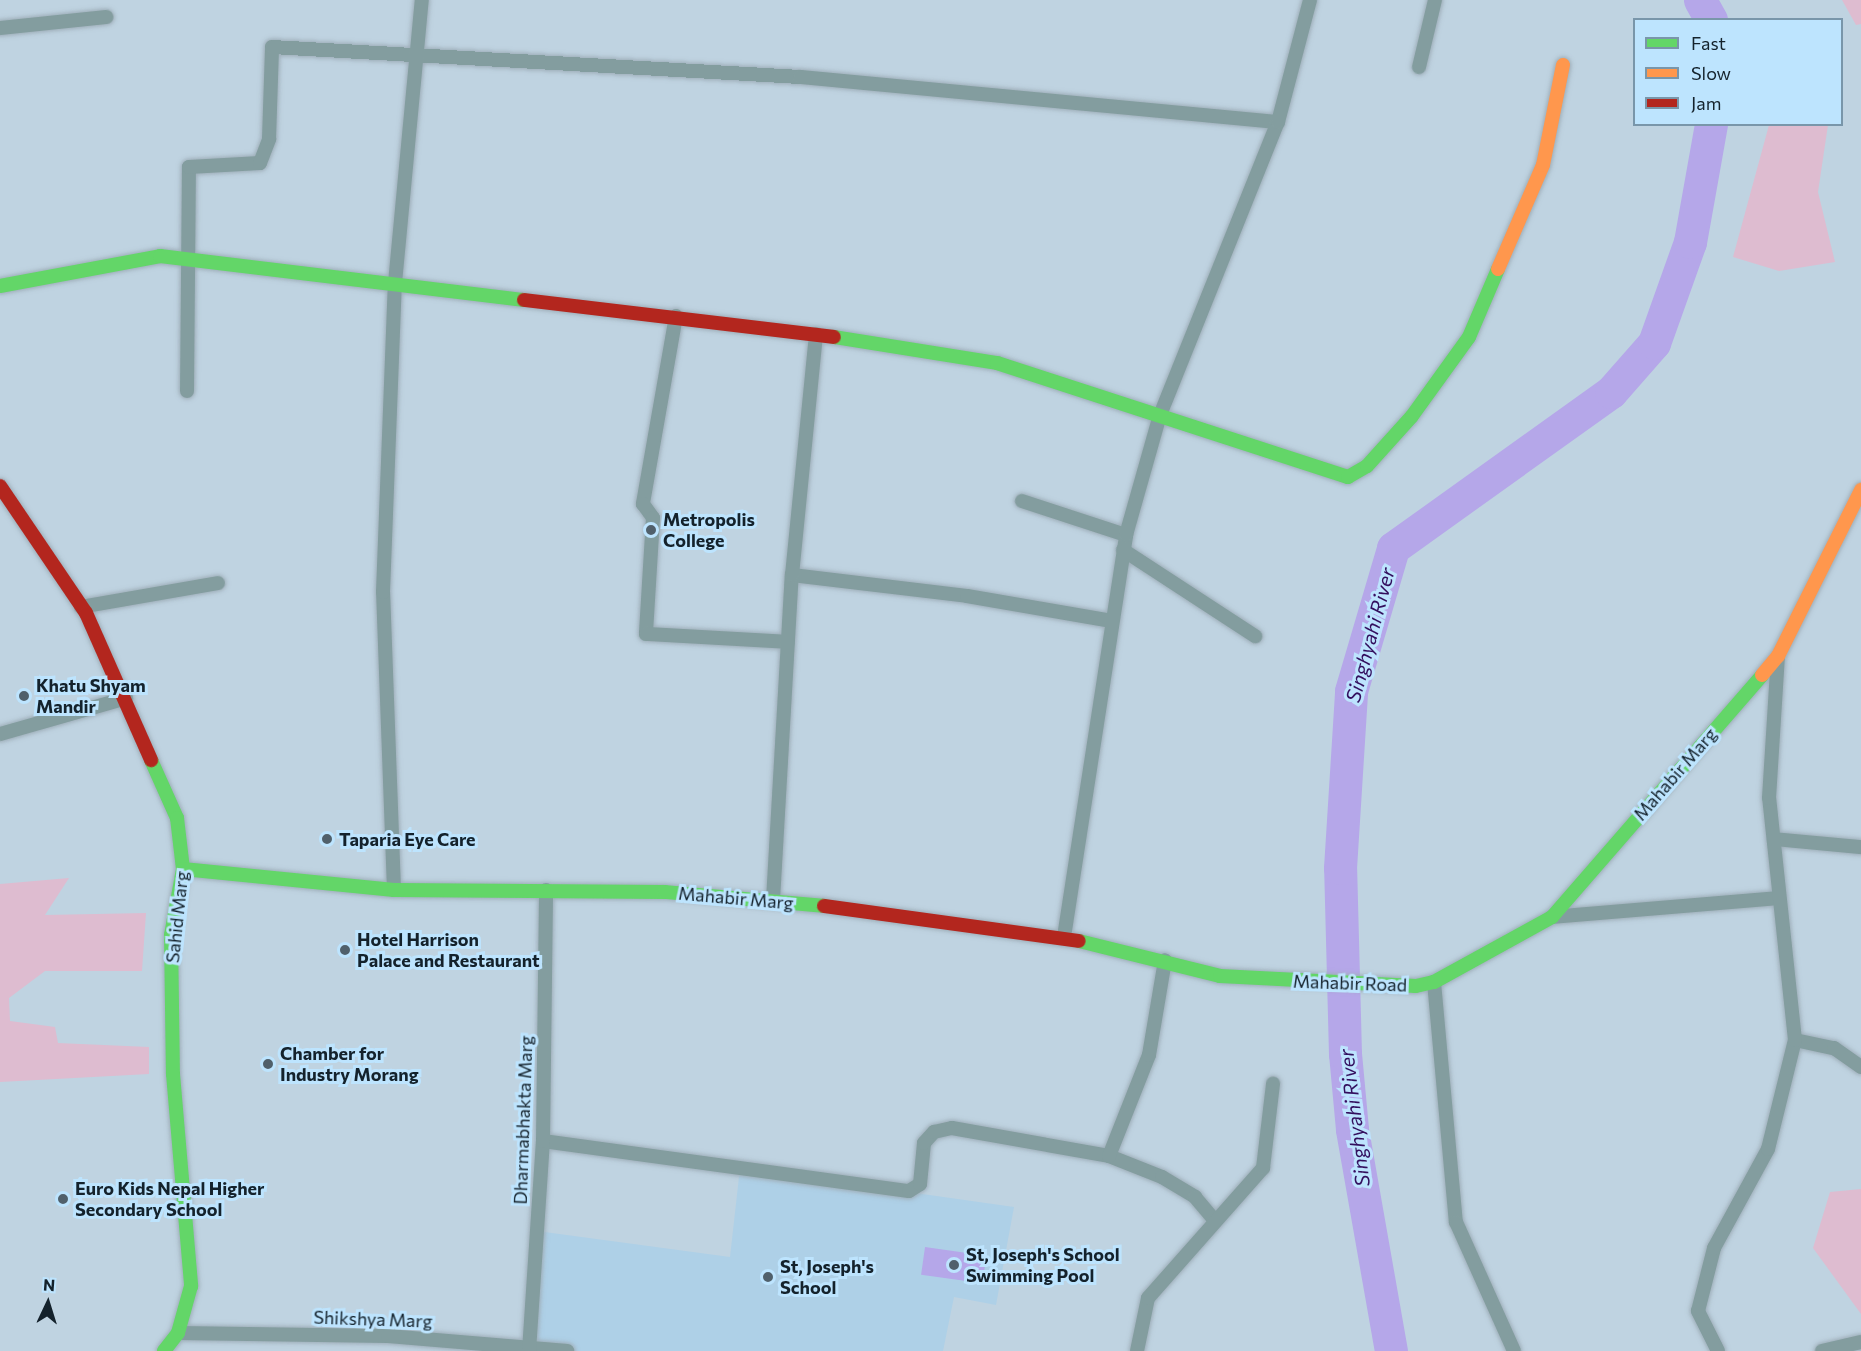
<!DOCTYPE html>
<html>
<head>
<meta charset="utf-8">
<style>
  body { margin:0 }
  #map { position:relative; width:1861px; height:1351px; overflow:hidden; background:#bfd3e1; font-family:Commissioner,sans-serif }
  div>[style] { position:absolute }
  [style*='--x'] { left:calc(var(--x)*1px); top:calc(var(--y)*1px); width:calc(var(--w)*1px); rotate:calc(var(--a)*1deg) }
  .built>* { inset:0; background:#aed0e7 }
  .green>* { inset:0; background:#debcd0 }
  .water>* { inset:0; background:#b5a7e9; transform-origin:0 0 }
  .river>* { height:33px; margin:-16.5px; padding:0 16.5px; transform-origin:16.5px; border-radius:16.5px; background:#b5a7e9 }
  .roads { filter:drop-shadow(0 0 2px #9fafba) drop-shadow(0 0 2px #9fafba) }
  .street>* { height:14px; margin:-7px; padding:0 7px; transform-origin:7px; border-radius:7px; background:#839d9f }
  .fast>* { height:14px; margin:-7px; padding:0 7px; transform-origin:7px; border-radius:7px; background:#63d668 }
  .slow>* { height:14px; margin:-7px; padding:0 7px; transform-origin:7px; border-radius:7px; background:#ff974d }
  .jam>* { height:14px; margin:-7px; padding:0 7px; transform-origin:7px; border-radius:7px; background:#b3261e }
  .dots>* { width:16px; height:16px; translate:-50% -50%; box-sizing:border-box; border:3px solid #bde4fe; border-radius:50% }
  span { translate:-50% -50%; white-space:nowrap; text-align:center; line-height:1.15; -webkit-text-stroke:6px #bde4fe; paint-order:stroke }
  .poi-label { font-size:18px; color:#14222c; font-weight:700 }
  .left { translate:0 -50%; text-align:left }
  .street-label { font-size:18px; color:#14222c }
  .water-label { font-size:20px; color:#330f5e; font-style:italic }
  .legend { position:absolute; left:1633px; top:18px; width:210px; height:108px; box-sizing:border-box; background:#bde4fe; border:2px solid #7996aa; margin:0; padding:8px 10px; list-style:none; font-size:18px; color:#14222c }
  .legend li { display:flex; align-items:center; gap:12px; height:30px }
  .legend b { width:30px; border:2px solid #7996aa }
  .north { position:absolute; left:18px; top:1273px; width:60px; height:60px; -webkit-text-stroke:4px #bde4fe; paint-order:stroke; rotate:4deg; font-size:16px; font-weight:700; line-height:24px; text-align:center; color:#14222c }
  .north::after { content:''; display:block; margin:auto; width:21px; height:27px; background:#14222c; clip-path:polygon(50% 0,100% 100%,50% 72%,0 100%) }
</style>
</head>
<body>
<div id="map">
  <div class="built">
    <div style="clip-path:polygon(740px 1168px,1014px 1207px,996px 1305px,954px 1297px,943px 1351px,567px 1351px,530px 1346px,537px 1231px,730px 1257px)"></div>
  </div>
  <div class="green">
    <div style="clip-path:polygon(1842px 0,1861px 0,1861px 24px,1856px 25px)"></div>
    <div style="clip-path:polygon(1769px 125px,1828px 125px,1818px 192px,1835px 262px,1779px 271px,1733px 257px)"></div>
    <div style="clip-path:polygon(69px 878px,45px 915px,146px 913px,142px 971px,45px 971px,9px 998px,10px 1021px,55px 1027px,58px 1043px,149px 1047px,149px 1074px,0 1082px,0 884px)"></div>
    <div style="clip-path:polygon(1861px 1189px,1861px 1314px,1813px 1248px,1830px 1192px)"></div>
  </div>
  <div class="water">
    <div style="left:925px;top:1247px;width:62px;height:28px;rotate:8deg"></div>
  </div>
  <div class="river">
    <div style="--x:1700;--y:0;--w:23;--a:61"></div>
    <div style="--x:1391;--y:1351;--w:225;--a:-100"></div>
    <div style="--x:1352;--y:1129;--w:75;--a:-95.3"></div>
    <div style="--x:1345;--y:1054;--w:186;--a:-91.5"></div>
    <div style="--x:1340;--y:868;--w:177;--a:-86.4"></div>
    <div style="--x:1351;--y:691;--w:149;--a:-73.6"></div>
    <div style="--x:1393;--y:548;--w:268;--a:-35.6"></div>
    <div style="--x:1611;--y:392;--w:65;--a:-48.7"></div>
    <div style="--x:1654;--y:343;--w:107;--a:-70.4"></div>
    <div style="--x:1690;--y:242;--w:120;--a:-79.9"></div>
  </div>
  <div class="roads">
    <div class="street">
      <div style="--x:0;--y:28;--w:107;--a:-5.9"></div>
      <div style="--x:1419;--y:67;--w:69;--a:-76.6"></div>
      <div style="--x:676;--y:316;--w:191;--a:100"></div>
      <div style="--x:643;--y:504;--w:17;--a:54"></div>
      <div style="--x:653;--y:518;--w:116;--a:93.5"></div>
      <div style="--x:646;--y:634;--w:142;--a:3.2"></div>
      <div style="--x:187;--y:391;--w:224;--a:-89.5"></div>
      <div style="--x:189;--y:167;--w:71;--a:-3.2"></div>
      <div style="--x:260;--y:163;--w:26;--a:-69"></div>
      <div style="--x:269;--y:139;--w:92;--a:-88.1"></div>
      <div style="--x:272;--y:47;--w:529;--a:3.25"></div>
      <div style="--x:800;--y:77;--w:480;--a:5.4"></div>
      <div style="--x:1022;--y:501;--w:109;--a:18.1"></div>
      <div style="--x:1123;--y:550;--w:158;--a:33.1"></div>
      <div style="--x:792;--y:575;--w:176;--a:6.8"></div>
      <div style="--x:967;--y:596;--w:147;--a:9.8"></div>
      <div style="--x:81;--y:607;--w:139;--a:-9.9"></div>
      <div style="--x:0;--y:734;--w:131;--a:-15.9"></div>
      <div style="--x:1774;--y:839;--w:87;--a:5.3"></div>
      <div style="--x:394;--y:890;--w:298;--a:-92.1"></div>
      <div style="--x:383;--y:592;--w:309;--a:-87.8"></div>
      <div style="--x:395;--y:283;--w:284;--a:-84.6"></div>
      <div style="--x:773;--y:900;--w:326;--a:-86.7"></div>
      <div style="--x:792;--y:575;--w:242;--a:-84.3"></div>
      <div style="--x:1552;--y:917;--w:227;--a:-4.8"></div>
      <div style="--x:1064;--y:937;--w:407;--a:-81.2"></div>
      <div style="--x:1126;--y:535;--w:125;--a:-74.2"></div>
      <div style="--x:1160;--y:415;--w:316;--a:-68.1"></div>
      <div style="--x:1278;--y:122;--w:126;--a:-75.3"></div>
      <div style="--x:1434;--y:982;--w:241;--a:84.8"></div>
      <div style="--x:1456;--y:1222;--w:141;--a:65.8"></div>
      <div style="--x:1795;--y:1040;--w:40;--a:12"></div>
      <div style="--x:1834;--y:1048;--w:33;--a:35"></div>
      <div style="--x:543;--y:1141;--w:369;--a:7.8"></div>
      <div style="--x:909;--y:1191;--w:13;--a:-32"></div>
      <div style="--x:920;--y:1184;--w:41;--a:-84.4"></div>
      <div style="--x:924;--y:1143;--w:15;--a:-48"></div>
      <div style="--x:934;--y:1132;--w:18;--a:-13"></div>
      <div style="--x:952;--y:1128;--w:159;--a:10.1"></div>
      <div style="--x:1109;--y:1156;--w:57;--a:21.6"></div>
      <div style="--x:1162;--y:1177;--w:39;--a:31"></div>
      <div style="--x:1195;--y:1197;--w:31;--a:50"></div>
      <div style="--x:1109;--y:1156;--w:109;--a:-68.4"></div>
      <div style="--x:1149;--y:1055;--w:96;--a:-80.4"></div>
      <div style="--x:178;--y:1333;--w:210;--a:0.8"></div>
      <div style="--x:388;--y:1336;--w:180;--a:4.8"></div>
      <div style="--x:529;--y:1351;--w:210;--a:-86.2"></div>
      <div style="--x:543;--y:1141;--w:251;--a:-89.3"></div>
      <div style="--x:1137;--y:1351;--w:54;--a:-78.3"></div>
      <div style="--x:1148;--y:1298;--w:174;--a:-48.5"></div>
      <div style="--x:1263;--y:1168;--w:85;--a:-83.2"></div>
      <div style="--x:1718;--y:1351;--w:45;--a:-116.6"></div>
      <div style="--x:1698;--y:1311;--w:65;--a:-75.7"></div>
      <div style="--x:1714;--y:1248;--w:113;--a:-61.4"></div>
      <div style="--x:1768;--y:1149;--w:112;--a:-76.1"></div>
      <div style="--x:1795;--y:1040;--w:243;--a:-96.1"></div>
      <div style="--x:1769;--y:798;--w:142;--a:-86.4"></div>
      <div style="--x:1822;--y:1351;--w:40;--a:-13"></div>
    </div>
    <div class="fast">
      <div style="--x:0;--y:286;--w:163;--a:-10.6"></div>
      <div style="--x:160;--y:256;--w:367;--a:6.9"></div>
      <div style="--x:834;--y:337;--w:165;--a:9.1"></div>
      <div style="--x:997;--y:363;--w:369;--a:18"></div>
      <div style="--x:1348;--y:477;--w:22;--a:-30"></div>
      <div style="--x:1367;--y:466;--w:67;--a:-48"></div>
      <div style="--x:1412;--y:416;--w:97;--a:-54.2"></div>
      <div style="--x:1469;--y:337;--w:74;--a:-66.9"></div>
      <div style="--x:151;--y:760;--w:64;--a:65.9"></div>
      <div style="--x:177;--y:818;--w:51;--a:83.3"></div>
      <div style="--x:183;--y:869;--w:67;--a:100.3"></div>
      <div style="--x:171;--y:935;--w:139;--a:89.2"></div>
      <div style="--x:173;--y:1074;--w:213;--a:85.1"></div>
      <div style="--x:191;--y:1286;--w:49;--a:105.5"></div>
      <div style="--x:178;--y:1333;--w:23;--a:128"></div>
      <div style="--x:183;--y:869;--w:212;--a:5.7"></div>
      <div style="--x:394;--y:890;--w:271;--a:0.4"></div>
      <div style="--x:665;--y:892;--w:160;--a:5"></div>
      <div style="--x:1079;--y:941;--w:145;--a:13.9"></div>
      <div style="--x:1220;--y:976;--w:196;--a:2.9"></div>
      <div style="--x:1416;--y:986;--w:18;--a:-13"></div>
      <div style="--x:1434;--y:982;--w:135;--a:-28.8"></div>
      <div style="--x:1552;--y:917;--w:320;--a:-49"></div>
    </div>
    <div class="slow">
      <div style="--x:1498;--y:269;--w:113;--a:-66.6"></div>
      <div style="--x:1543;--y:165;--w:102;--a:-78.7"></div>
      <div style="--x:1762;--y:675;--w:25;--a:-50"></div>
      <div style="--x:1778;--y:656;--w:186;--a:-63.4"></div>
    </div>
    <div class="jam">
      <div style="--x:524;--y:300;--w:312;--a:6.8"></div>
      <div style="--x:0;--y:486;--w:153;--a:55.9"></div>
      <div style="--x:86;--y:613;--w:161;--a:66.1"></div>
      <div style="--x:824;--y:906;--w:257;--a:7.8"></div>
    </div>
  </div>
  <div class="dots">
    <div style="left:651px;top:530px;background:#50606b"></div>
    <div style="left:24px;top:696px;background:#50606b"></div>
    <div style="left:327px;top:839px;background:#50606b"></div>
    <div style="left:345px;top:950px;background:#50606b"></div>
    <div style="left:268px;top:1064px;background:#50606b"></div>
    <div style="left:63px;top:1199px;background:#50606b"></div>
    <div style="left:954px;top:1265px;background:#50606b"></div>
    <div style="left:768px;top:1277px;background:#50606b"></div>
  </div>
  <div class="poi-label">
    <span class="left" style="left:663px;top:530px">Metropolis<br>College</span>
    <span class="left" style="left:36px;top:696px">Khatu Shyam<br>Mandir</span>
    <span class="left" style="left:339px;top:839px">Taparia Eye Care</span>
    <span class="left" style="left:357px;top:950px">Hotel Harrison<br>Palace and Restaurant</span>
    <span class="left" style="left:280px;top:1064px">Chamber for<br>Industry Morang</span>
    <span class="left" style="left:75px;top:1199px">Euro Kids Nepal Higher<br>Secondary School</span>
    <span class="left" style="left:966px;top:1265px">St, Joseph's School<br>Swimming Pool</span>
    <span class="left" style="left:780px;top:1277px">St, Joseph's<br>School</span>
  </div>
  <div class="street-label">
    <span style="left:1675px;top:774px;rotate:-49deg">Mahabir Marg</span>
    <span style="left:736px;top:898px;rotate:5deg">Mahabir Marg</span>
    <span style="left:177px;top:917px;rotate:-84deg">Sahid Marg</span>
    <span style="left:1350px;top:983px;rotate:2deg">Mahabir Road</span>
    <span style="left:523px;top:1120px;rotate:-88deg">Dharmabhakta Marg</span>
    <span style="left:373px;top:1319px;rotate:2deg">Shikshya Marg</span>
  </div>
  <div class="water-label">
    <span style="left:1370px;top:635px;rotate:-75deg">Singhyahi River</span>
    <span style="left:1354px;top:1118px;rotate:-97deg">Singhyahi River</span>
  </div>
  <ul class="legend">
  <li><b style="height:8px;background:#63d668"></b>Fast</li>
  <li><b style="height:8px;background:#ff974d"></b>Slow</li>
  <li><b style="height:8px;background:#b3261e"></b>Jam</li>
  </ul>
  <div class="north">N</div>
</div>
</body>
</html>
